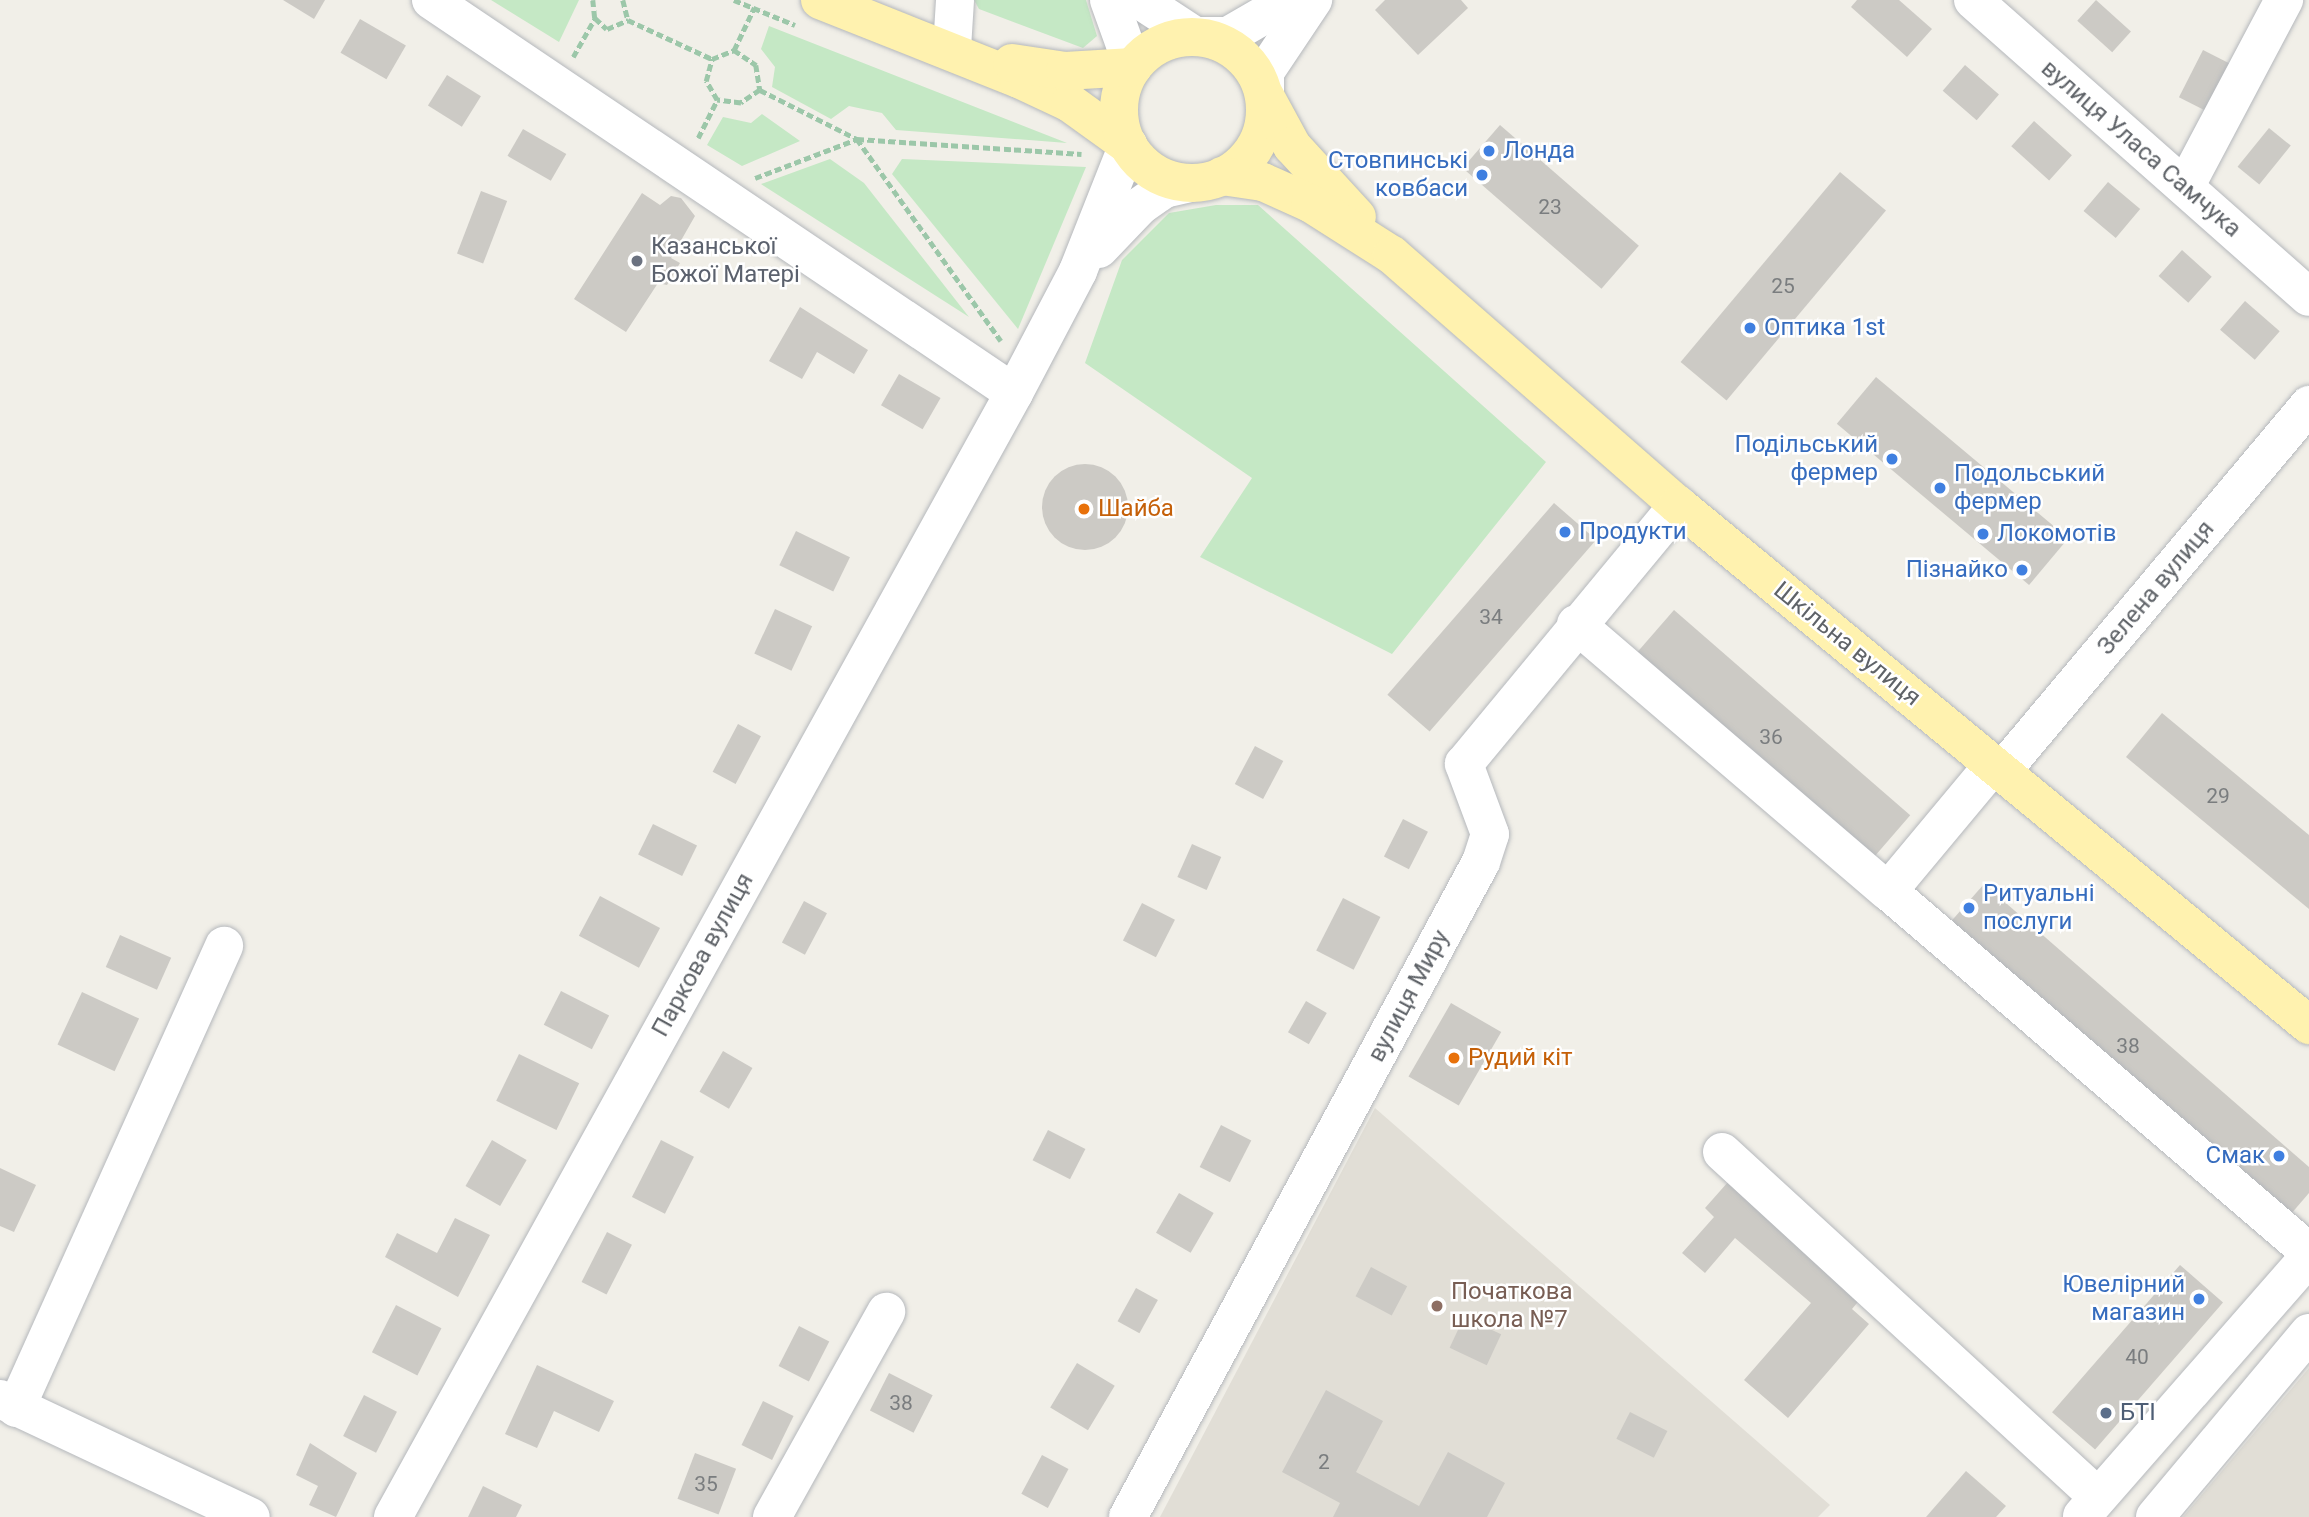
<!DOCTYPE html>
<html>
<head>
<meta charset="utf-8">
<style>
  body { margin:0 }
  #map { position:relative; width:2309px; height:1517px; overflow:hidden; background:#f1efe8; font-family:Roboto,sans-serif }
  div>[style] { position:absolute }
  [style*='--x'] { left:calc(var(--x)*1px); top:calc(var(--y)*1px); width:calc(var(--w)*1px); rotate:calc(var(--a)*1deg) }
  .education>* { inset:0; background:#e1ded6 }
  .green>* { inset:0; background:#c5e8c5 }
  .building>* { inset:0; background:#cccac5; transform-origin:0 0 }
  .round { border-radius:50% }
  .path>* { height:4.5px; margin-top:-2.25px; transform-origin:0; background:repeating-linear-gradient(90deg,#9cc7a9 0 7px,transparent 0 10.5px) }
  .roads { filter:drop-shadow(0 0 2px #b5b8bc) drop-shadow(0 0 2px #b5b8bc) }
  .minor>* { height:38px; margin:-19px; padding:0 19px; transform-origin:19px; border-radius:19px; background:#fff }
  .major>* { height:38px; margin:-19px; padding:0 19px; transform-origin:19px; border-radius:19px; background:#fff2af }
  .major>.ring { margin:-19px; padding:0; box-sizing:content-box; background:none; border:38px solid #fff2af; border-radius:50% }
  .dots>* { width:19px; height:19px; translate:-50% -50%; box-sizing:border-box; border:4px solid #fff; border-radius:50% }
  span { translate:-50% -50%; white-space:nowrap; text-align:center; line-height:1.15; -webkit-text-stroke:5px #fff; paint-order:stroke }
  .number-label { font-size:21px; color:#7a7d7f }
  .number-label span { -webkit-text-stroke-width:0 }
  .street-label { font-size:24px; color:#5f6368 }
  .shop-label { font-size:24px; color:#366cbe }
  .left { translate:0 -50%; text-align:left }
  .right { translate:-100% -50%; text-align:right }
  .worship-label { font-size:24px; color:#5b616d }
  .food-label { font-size:24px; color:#c56008 }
  .education-label { font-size:24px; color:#785e54 }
  .service-label { font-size:24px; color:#4e5e75 }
</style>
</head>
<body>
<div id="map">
  <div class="education">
    <div style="clip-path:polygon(1375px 1108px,1830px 1505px,1818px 1517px,1160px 1517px)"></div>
    <div style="clip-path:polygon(2309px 1368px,2309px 1517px,2183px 1517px)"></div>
  </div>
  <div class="green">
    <div style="clip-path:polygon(491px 0,579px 0,559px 42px)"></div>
    <div style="clip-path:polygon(974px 0,1086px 0,1097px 36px,1083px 48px,979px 9px)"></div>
    <div style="clip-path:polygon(769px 26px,1067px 143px,896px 130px,882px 113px,849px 106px,831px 119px,772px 87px,775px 67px,761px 49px)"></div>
    <div style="clip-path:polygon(762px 114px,800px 141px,742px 166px,707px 145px,723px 117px,751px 123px)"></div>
    <div style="clip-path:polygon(830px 159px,864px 183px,969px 317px,761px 184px)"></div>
    <div style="clip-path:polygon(902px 159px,1086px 167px,1018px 329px,892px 174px)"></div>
    <div style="clip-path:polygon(1216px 205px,1258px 205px,1546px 462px,1392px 654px,1200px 557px,1252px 478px,1085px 363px,1122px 260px,1169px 213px)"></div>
  </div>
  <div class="building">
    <div style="clip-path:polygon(283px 0,325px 0,314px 19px)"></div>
    <div style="clip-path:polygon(1385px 0,1461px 0,1468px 8px,1418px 55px,1375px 10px)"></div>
    <div style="clip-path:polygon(1857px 0,1899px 0,1932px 29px,1907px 57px,1851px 7px)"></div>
    <div style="left:2096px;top:0;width:47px;height:28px;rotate:42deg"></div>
    <div style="left:360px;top:19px;width:53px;height:39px;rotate:30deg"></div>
    <div style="left:2203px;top:50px;width:36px;height:53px;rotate:27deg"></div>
    <div style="left:1965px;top:65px;width:45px;height:34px;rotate:41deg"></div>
    <div style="left:447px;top:75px;width:40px;height:36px;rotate:32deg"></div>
    <div style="left:2034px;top:121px;width:51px;height:34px;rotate:42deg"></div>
    <div style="left:1500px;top:125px;width:184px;height:57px;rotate:41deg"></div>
    <div style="left:2269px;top:128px;width:28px;height:50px;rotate:39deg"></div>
    <div style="left:523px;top:129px;width:50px;height:31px;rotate:30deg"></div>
    <div style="left:1840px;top:172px;width:60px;height:248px;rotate:40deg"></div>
    <div style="left:2108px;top:182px;width:42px;height:38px;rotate:40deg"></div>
    <div style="left:481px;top:191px;width:28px;height:67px;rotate:21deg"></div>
    <div style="clip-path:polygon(642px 193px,660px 205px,671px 196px,681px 198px,695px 216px,671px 258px,680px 263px,667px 285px,658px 283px,626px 332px,574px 299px)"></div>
    <div style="left:2182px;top:250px;width:40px;height:35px;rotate:42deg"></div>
    <div style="left:2245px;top:301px;width:46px;height:38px;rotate:41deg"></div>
    <div style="clip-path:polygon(800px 307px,868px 350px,854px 374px,817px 352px,802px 379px,769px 361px)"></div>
    <div style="left:899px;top:374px;width:48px;height:36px;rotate:30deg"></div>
    <div style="left:1876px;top:377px;width:251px;height:61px;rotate:40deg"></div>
    <div class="round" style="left:1042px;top:464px;width:86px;height:86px"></div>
    <div style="left:1554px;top:503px;width:56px;height:254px;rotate:41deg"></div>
    <div style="left:796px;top:531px;width:60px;height:38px;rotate:26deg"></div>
    <div style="left:775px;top:609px;width:41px;height:49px;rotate:25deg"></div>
    <div style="left:1674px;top:610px;width:313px;height:65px;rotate:41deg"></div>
    <div style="clip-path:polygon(2162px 713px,2309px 835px,2309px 909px,2126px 757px)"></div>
    <div style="left:738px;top:724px;width:26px;height:54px;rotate:28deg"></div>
    <div style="left:1255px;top:746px;width:32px;height:43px;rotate:28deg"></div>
    <div style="left:1403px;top:819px;width:28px;height:42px;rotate:27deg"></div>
    <div style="left:653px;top:824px;width:49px;height:34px;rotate:26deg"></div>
    <div style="left:1192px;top:844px;width:32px;height:36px;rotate:24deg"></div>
    <div style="clip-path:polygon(1984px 884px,2309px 1167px,2309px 1193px,2285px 1221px,1947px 926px)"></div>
    <div style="left:600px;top:896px;width:68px;height:45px;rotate:28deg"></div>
    <div style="left:1343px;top:898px;width:42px;height:59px;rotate:27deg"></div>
    <div style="left:804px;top:901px;width:26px;height:47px;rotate:28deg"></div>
    <div style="left:1142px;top:903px;width:37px;height:42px;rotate:27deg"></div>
    <div style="left:120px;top:935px;width:56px;height:35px;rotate:24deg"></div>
    <div style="left:561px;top:991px;width:54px;height:38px;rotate:27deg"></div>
    <div style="left:82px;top:992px;width:63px;height:58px;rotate:25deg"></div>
    <div style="left:1306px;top:1001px;width:24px;height:36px;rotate:30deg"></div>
    <div style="left:1451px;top:1003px;width:58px;height:85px;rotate:30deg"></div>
    <div style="left:723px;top:1051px;width:34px;height:47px;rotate:30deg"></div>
    <div style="left:519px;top:1054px;width:67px;height:52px;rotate:26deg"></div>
    <div style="left:1221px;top:1125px;width:34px;height:47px;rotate:27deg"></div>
    <div style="left:1048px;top:1130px;width:42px;height:34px;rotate:27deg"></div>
    <div style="left:492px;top:1140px;width:40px;height:53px;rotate:30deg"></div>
    <div style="left:661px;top:1140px;width:37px;height:64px;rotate:27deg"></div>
    <div style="clip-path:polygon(0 1168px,36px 1185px,14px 1232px,0 1226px)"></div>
    <div style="clip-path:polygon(1728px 1182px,1862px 1297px,1852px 1309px,1869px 1324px,1788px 1418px,1744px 1380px,1811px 1303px,1735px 1238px,1705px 1273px,1682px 1253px,1714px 1217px,1705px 1208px)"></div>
    <div style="left:1179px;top:1193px;width:40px;height:46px;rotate:30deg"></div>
    <div style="clip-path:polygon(455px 1218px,490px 1235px,458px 1297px,385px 1257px,397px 1233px,437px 1253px)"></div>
    <div style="left:607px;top:1232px;width:28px;height:56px;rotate:27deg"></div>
    <div style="left:2180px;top:1265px;width:57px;height:195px;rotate:41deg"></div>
    <div style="left:1371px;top:1267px;width:41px;height:33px;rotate:28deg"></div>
    <div style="left:1136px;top:1288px;width:25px;height:38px;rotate:29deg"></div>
    <div style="left:396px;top:1305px;width:51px;height:53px;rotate:27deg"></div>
    <div style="left:1464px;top:1317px;width:41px;height:34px;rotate:25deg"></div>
    <div style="left:799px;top:1326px;width:34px;height:45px;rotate:27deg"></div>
    <div style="left:1077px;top:1363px;width:44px;height:52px;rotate:31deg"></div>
    <div style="clip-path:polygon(537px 1365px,614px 1401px,599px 1432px,554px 1411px,537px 1448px,505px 1434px)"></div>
    <div style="left:889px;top:1373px;width:49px;height:42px;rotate:27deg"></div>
    <div style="clip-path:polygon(1326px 1390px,1383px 1421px,1356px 1472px,1419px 1506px,1448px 1452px,1505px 1483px,1487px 1517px,1333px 1517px,1340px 1503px,1282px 1472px)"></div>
    <div style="left:364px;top:1395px;width:37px;height:46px;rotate:27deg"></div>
    <div style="left:763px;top:1401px;width:34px;height:49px;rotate:26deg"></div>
    <div style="left:1630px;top:1412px;width:42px;height:30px;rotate:27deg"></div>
    <div style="clip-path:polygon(310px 1443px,357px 1473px,336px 1517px,309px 1505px,318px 1486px,296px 1475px)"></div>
    <div style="left:695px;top:1453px;width:44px;height:49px;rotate:21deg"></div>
    <div style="left:1042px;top:1455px;width:30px;height:44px;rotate:28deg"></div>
    <div style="clip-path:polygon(1966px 1471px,2006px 1506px,1996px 1517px,1926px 1517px)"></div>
    <div style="clip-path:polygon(483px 1486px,522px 1505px,516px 1517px,468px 1517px)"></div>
  </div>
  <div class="path">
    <div style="--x:593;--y:0;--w:18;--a:84"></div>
    <div style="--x:595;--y:18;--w:16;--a:43"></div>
    <div style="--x:607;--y:29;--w:23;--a:-23"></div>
    <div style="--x:628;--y:20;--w:93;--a:24.9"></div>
    <div style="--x:623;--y:0;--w:21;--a:76"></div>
    <div style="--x:734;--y:0;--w:66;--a:22.3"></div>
    <div style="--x:734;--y:50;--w:47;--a:-64.5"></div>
    <div style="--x:573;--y:57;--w:45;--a:-60.6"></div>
    <div style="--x:760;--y:90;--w:23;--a:146"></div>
    <div style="--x:741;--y:103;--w:24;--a:-173"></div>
    <div style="--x:717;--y:100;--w:22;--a:-120"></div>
    <div style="--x:706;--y:81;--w:23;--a:-75"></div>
    <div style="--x:712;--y:59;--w:24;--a:-22"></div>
    <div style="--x:734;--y:50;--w:27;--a:34"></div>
    <div style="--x:756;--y:65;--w:25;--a:81"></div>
    <div style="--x:760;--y:90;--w:109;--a:26.8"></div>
    <div style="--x:857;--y:139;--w:248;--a:54.5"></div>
    <div style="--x:698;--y:138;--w:42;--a:-63.4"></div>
    <div style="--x:755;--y:178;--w:109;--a:-20.9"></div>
    <div style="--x:857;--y:139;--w:225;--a:3.8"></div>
  </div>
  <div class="roads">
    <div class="minor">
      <div style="--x:431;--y:0;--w:703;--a:33.98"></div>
      <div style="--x:1014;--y:393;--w:138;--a:-62.3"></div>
      <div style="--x:1078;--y:271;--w:136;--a:-68.4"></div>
      <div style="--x:1109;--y:0;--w:71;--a:70.3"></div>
      <div style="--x:1140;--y:0;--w:66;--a:33.2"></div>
      <div style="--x:1195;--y:36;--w:33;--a:0"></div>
      <div style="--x:1228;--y:36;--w:72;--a:-30.1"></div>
      <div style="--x:1973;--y:0;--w:448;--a:41.5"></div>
      <div style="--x:952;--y:48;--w:48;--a:-86.4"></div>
      <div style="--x:1265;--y:96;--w:24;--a:-90"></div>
      <div style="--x:1265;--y:72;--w:87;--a:-56.3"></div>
      <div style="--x:2185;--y:187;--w:212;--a:-62.1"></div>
      <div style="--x:1099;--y:249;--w:59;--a:-46.4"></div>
      <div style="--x:1140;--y:206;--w:29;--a:-35"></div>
      <div style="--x:1164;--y:189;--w:27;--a:-13"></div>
      <div style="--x:1576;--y:624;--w:411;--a:40.6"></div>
      <div style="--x:1994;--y:764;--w:165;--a:129.8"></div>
      <div style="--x:1888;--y:891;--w:555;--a:40.61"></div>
      <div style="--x:2002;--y:771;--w:478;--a:-50"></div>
      <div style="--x:1722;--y:1152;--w:510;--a:42.54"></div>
      <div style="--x:0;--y:1399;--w:277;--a:25.2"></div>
      <div style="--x:16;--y:1408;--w:507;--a:-65.76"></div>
      <div style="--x:2082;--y:1516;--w:344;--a:-48.8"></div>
      <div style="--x:393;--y:1517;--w:1284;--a:-61.08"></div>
      <div style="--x:772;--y:1517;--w:235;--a:-60.9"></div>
      <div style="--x:1128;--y:1517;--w:744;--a:-61.68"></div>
      <div style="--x:1481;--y:862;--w:29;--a:-72"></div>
      <div style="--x:1490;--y:834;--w:75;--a:-110.4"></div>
      <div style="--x:1464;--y:764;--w:336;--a:-50.4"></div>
      <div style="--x:2155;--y:1517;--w:240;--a:-50.1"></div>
    </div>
    <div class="major">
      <div style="--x:820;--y:0;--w:214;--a:21.7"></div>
      <div style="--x:1019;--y:79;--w:56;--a:25.2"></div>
      <div style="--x:1070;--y:103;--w:72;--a:35.9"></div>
      <div class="ring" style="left:1119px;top:37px;width:108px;height:108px"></div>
      <div style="--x:1012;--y:63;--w:54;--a:8.6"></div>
      <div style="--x:1065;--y:71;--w:68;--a:-3.4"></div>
      <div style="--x:1265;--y:96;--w:57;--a:61.6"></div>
      <div style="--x:1292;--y:146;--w:96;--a:47.5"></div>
      <div style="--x:1222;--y:176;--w:41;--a:8.3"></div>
      <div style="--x:1263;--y:182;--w:51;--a:24.1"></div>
      <div style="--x:1310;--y:203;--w:97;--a:32.4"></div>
      <div style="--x:1392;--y:255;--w:380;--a:41.2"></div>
      <div style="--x:1678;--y:505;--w:818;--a:39.49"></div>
    </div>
  </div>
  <div class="dots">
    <div style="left:1489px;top:151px;background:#3f7fe0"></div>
    <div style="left:1482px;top:175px;background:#3f7fe0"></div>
    <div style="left:637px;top:261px;background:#6b7280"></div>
    <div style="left:1750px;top:328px;background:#3f7fe0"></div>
    <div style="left:1892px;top:459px;background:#3f7fe0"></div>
    <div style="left:1940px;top:488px;background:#3f7fe0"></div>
    <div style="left:1084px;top:509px;background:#e8710a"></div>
    <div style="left:1565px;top:532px;background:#3f7fe0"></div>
    <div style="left:1983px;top:534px;background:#3f7fe0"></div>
    <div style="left:2022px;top:570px;background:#3f7fe0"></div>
    <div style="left:1969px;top:908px;background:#3f7fe0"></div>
    <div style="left:1454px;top:1058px;background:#e8710a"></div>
    <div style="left:2279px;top:1156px;background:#3f7fe0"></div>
    <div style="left:2199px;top:1299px;background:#3f7fe0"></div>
    <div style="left:1437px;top:1306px;background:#8d6e63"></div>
    <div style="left:2106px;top:1413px;background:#5c6f8a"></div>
  </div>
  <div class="number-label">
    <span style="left:1550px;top:207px">23</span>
    <span style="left:1783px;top:286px">25</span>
    <span style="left:1491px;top:617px">34</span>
    <span style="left:1771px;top:737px">36</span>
    <span style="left:2218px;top:796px">29</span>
    <span style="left:2128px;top:1046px">38</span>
    <span style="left:2137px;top:1357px">40</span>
    <span style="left:901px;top:1403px">38</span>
    <span style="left:1324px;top:1462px">2</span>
    <span style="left:706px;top:1484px">35</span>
  </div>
  <div class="street-label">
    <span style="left:2141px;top:149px;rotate:41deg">вулиця Уласа Самчука</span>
    <span style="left:2156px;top:588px;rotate:-50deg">Зелена вулиця</span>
    <span style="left:1847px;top:644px;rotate:39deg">Шкільна вулиця</span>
    <span style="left:703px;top:955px;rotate:-61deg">Паркова вулиця</span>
    <span style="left:1409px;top:996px;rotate:-62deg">вулиця Миру</span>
  </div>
  <div class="shop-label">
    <span class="left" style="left:1503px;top:151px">Лонда</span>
    <span class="right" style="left:1468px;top:175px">Стовпинські<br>ковбаси</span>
    <span class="left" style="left:1764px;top:328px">Оптика 1st</span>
    <span class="right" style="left:1878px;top:459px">Подільський<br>фермер</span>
    <span class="left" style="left:1954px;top:488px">Подольський<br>фермер</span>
    <span class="left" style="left:1579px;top:532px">Продукти</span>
    <span class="left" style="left:1997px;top:534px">Локомотiв</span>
    <span class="right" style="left:2008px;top:570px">Пiзнайко</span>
    <span class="left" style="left:1983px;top:908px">Ритуальнi<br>послуги</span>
    <span class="right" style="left:2265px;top:1156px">Смак</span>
    <span class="right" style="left:2185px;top:1299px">Ювелiрний<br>магазин</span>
  </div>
  <div class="worship-label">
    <span class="left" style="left:651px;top:261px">Казанської<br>Божої Матері</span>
  </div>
  <div class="food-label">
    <span class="left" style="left:1098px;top:509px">Шайба</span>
    <span class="left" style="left:1468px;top:1058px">Рудий кіт</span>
  </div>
  <div class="education-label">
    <span class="left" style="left:1451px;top:1306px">Початкова<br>школа №7</span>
  </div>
  <div class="service-label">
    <span class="left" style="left:2120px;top:1413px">БТI</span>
  </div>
</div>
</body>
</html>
